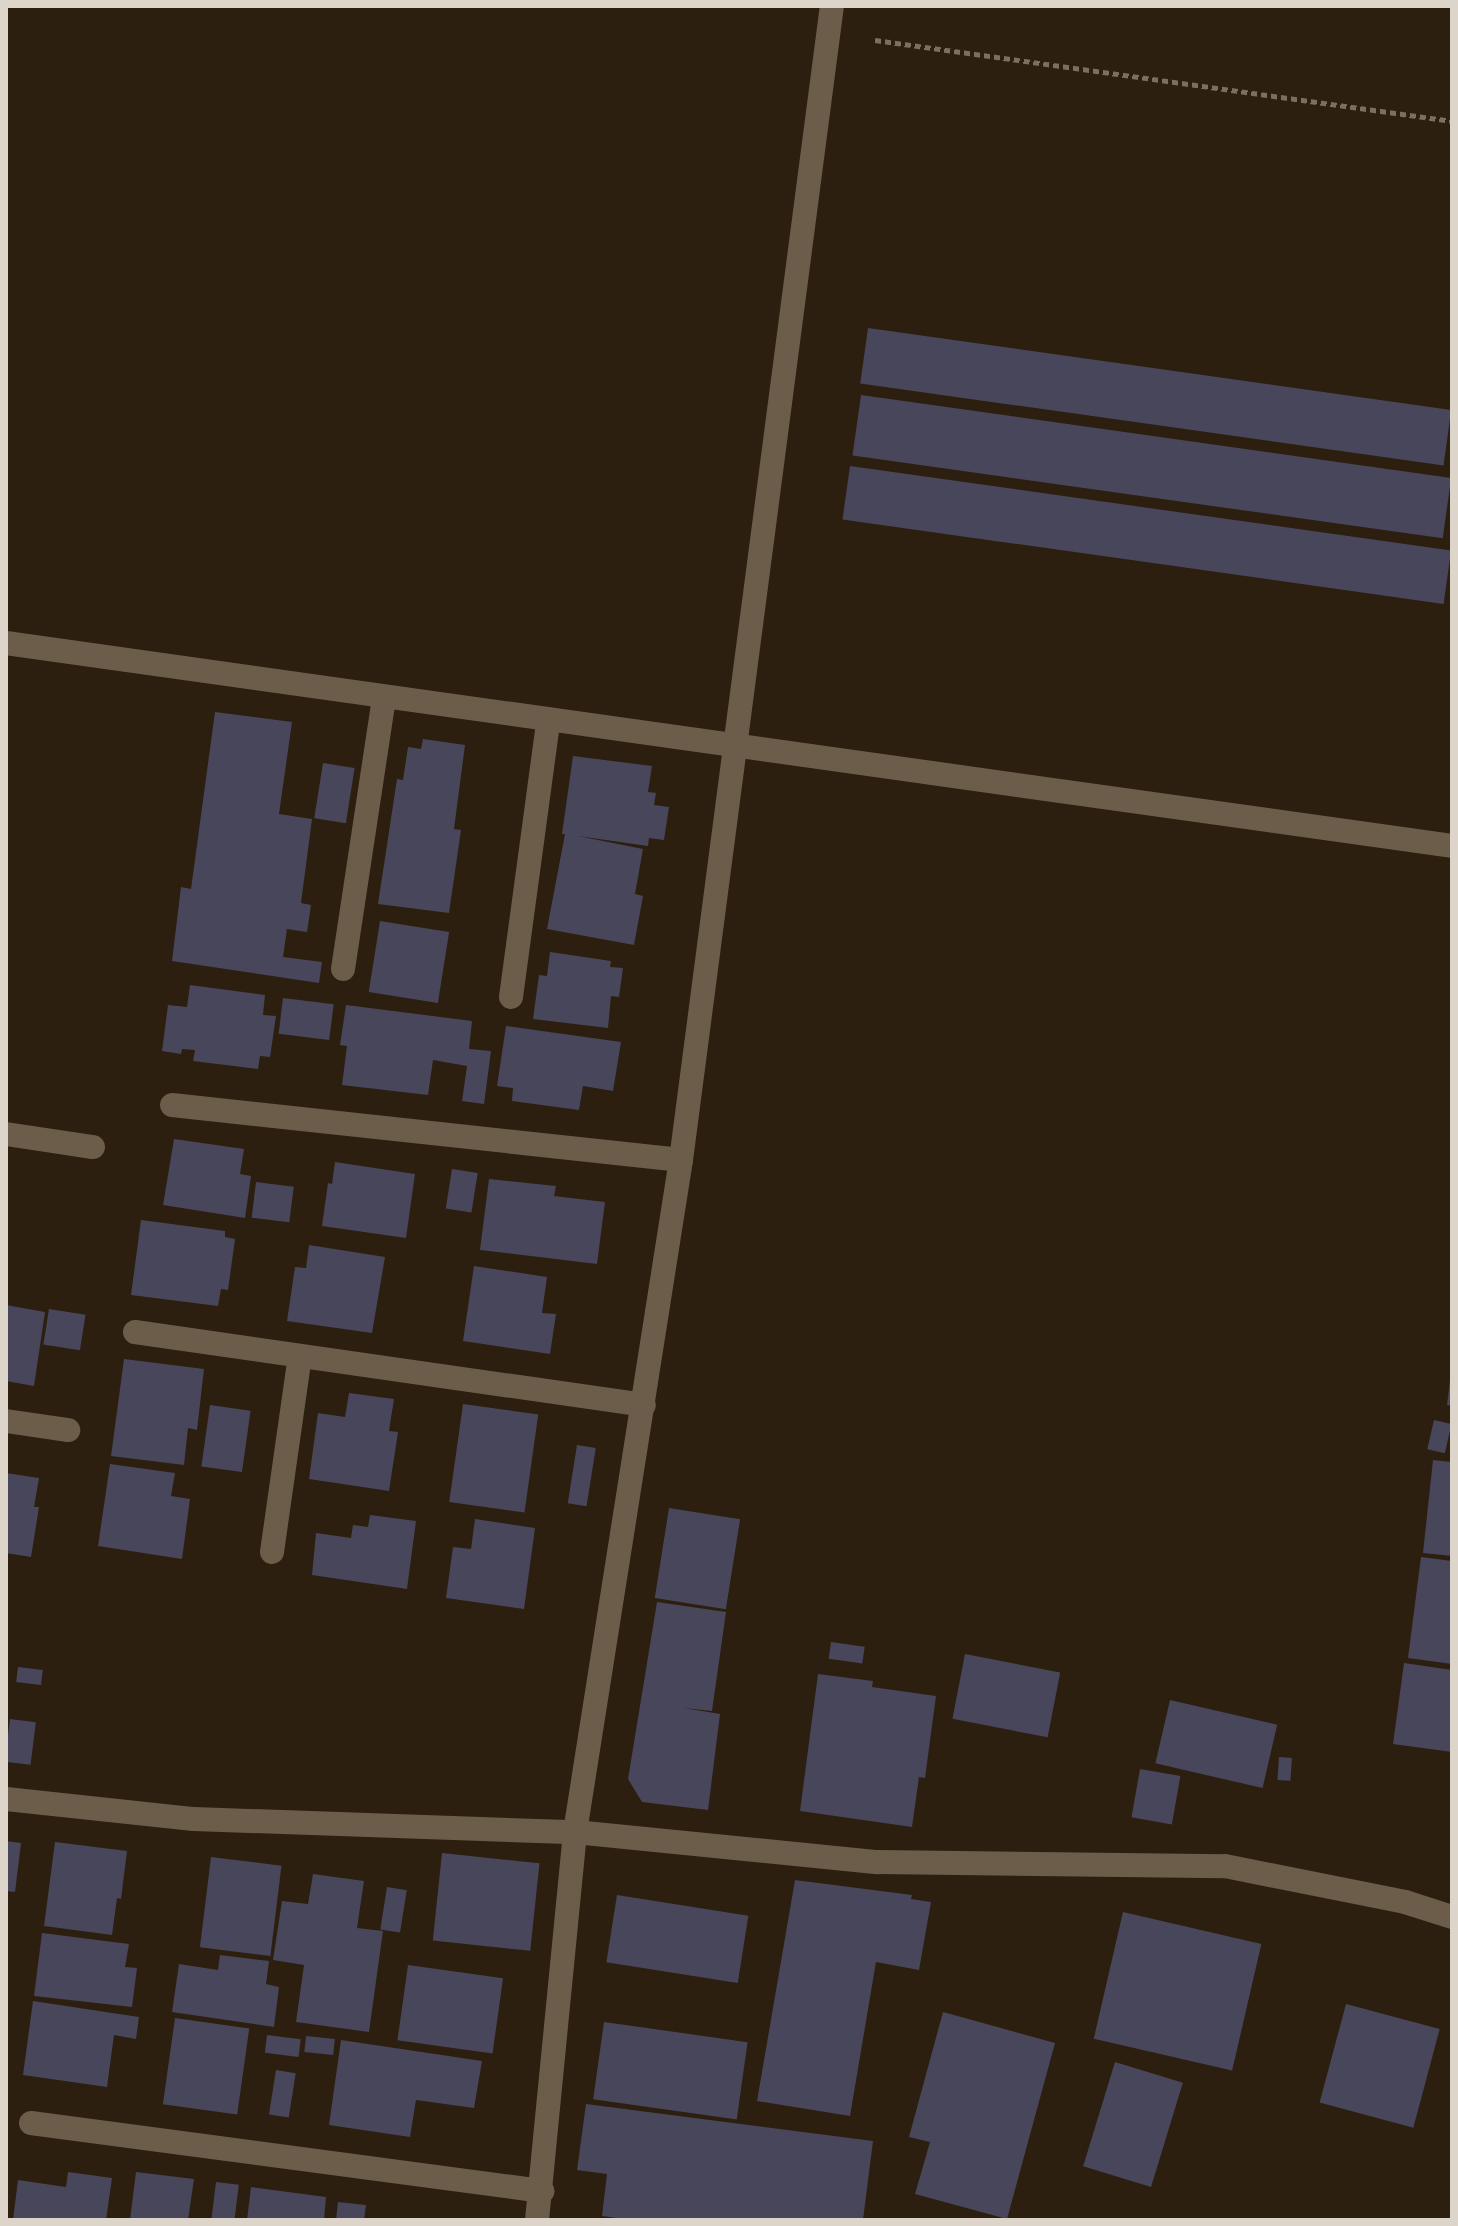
<!DOCTYPE html>
<html>
<head>
<meta charset="utf-8">
<style>
  body { margin:0 }
  #map { position:relative; width:1458px; height:2226px; overflow:hidden; background:#2c1f0f; font-family:Overpass,sans-serif }
  div>[style] { position:absolute }
  [style*='--x'] { left:calc(var(--x)*1px); top:calc(var(--y)*1px); width:calc(var(--w)*1px); rotate:calc(var(--a)*1deg) }
  .building>* { inset:0; background:#48465a; transform-origin:0 0 }
  .path>* { height:5px; margin-top:-2.5px; transform-origin:0; background:repeating-linear-gradient(90deg,#7a6f62 0 6px,transparent 0 10px) }
  .street>* { height:24px; margin:-12px; padding:0 12px; transform-origin:12px; border-radius:12px; background:#6c5d4b }
  span { translate:-50% -50%; white-space:nowrap; text-align:center; line-height:1.15; -webkit-text-stroke:8px #221606; paint-order:stroke }
  .frame { position:absolute; inset:0; border:8px solid #ddd5ca; pointer-events:none }
</style>
</head>
<body>
<div id="map">
  <div class="building">
    <div style="left:868px;top:328px;width:589px;height:56px;rotate:8deg"></div>
    <div style="left:861px;top:395px;width:596px;height:61px;rotate:8deg"></div>
    <div style="left:850px;top:466px;width:607px;height:54px;rotate:8deg"></div>
    <div style="clip-path:polygon(215px 712px,292px 722px,279px 814px,312px 819px,301px 903px,311px 905px,307px 932px,287px 929px,283px 957px,322px 962px,319px 983px,172px 961px,181px 887px,191px 889px)"></div>
    <div style="clip-path:polygon(423px 739px,465px 745px,454px 829px,461px 830px,449px 913px,378px 904px,397px 779px,403px 780px,408px 747px,421px 749px)"></div>
    <div style="clip-path:polygon(573px 756px,652px 766px,648px 792px,656px 793px,654px 805px,669px 807px,664px 840px,649px 838px,648px 846px,578px 836px,643px 849px,635px 894px,643px 896px,634px 945px,547px 929px,565px 834px,562px 834px)"></div>
    <div style="left:323px;top:763px;width:32px;height:56px;rotate:9deg"></div>
    <div style="left:380px;top:921px;width:70px;height:72px;rotate:9deg"></div>
    <div style="clip-path:polygon(550px 952px,611px 961px,610px 967px,623px 968px,619px 997px,611px 996px,608px 1028px,533px 1019px,539px 975px,547px 976px)"></div>
    <div style="clip-path:polygon(190px 985px,265px 995px,263px 1015px,276px 1016px,270px 1057px,260px 1056px,258px 1069px,193px 1061px,195px 1050px,182px 1049px,181px 1054px,162px 1051px,168px 1005px,187px 1007px)"></div>
    <div style="left:283px;top:998px;width:51px;height:36px;rotate:7deg"></div>
    <div style="clip-path:polygon(346px 1005px,472px 1021px,469px 1049px,491px 1051px,484px 1104px,462px 1101px,467px 1066px,433px 1060px,428px 1095px,342px 1085px,347px 1046px,340px 1045px)"></div>
    <div style="clip-path:polygon(506px 1026px,621px 1042px,613px 1091px,583px 1086px,579px 1110px,512px 1101px,513px 1088px,497px 1086px)"></div>
    <div style="clip-path:polygon(174px 1139px,244px 1149px,240px 1174px,251px 1176px,245px 1218px,163px 1205px)"></div>
    <div style="clip-path:polygon(335px 1162px,415px 1174px,406px 1238px,322px 1226px,328px 1183px,332px 1184px)"></div>
    <div style="left:452px;top:1169px;width:26px;height:40px;rotate:9deg"></div>
    <div style="clip-path:polygon(489px 1179px,556px 1186px,554px 1196px,605px 1202px,597px 1264px,480px 1250px)"></div>
    <div style="left:256px;top:1182px;width:38px;height:36px;rotate:7deg"></div>
    <div style="clip-path:polygon(141px 1220px,225px 1231px,225px 1237px,235px 1239px,228px 1290px,221px 1289px,218px 1306px,131px 1295px)"></div>
    <div style="clip-path:polygon(309px 1245px,385px 1257px,372px 1333px,287px 1321px,295px 1267px,306px 1268px)"></div>
    <div style="clip-path:polygon(474px 1266px,547px 1277px,542px 1313px,556px 1314px,550px 1354px,463px 1341px)"></div>
    <div style="clip-path:polygon(6px 1305px,45px 1312px,34px 1386px,6px 1381px)"></div>
    <div style="left:49px;top:1309px;width:37px;height:36px;rotate:9deg"></div>
    <div style="clip-path:polygon(124px 1359px,204px 1369px,197px 1430px,188px 1428px,184px 1465px,111px 1456px)"></div>
    <div style="clip-path:polygon(1450px 1380px,1452px 1380px,1452px 1406px,1447px 1405px)"></div>
    <div style="clip-path:polygon(349px 1393px,394px 1399px,389px 1431px,398px 1432px,389px 1491px,309px 1479px,318px 1413px,345px 1417px)"></div>
    <div style="left:463px;top:1404px;width:76px;height:99px;rotate:8deg"></div>
    <div style="left:210px;top:1405px;width:41px;height:62px;rotate:8deg"></div>
    <div style="left:1434px;top:1420px;width:18px;height:30px;rotate:13deg"></div>
    <div style="left:577px;top:1445px;width:19px;height:59px;rotate:9deg"></div>
    <div style="clip-path:polygon(1433px 1460px,1452px 1462px,1452px 1556px,1423px 1553px)"></div>
    <div style="clip-path:polygon(110px 1464px,175px 1473px,171px 1496px,190px 1499px,182px 1559px,98px 1546px)"></div>
    <div style="clip-path:polygon(6px 1473px,39px 1478px,34px 1507px,39px 1507px,31px 1557px,6px 1553px)"></div>
    <div style="left:669px;top:1508px;width:72px;height:91px;rotate:9deg"></div>
    <div style="clip-path:polygon(370px 1515px,416px 1521px,407px 1589px,312px 1575px,316px 1533px,351px 1538px,353px 1525px,368px 1527px)"></div>
    <div style="clip-path:polygon(475px 1519px,535px 1528px,524px 1609px,446px 1598px,453px 1547px,471px 1549px)"></div>
    <div style="clip-path:polygon(1421px 1557px,1452px 1561px,1452px 1664px,1408px 1658px)"></div>
    <div style="clip-path:polygon(657px 1602px,726px 1612px,712px 1711px,684px 1708px,720px 1714px,708px 1810px,642px 1802px,628px 1779px)"></div>
    <div style="left:831px;top:1642px;width:34px;height:17px;rotate:8deg"></div>
    <div style="left:965px;top:1654px;width:97px;height:66px;rotate:11deg"></div>
    <div style="clip-path:polygon(1404px 1663px,1452px 1670px,1452px 1752px,1393px 1744px)"></div>
    <div style="left:18px;top:1667px;width:25px;height:15px;rotate:7deg"></div>
    <div style="clip-path:polygon(818px 1674px,873px 1681px,872px 1687px,936px 1696px,925px 1778px,919px 1777px,912px 1827px,800px 1811px)"></div>
    <div style="left:1170px;top:1700px;width:110px;height:65px;rotate:13deg"></div>
    <div style="left:10px;top:1719px;width:26px;height:43px;rotate:7deg"></div>
    <div style="left:1279px;top:1757px;width:13px;height:23px;rotate:4deg"></div>
    <div style="left:1140px;top:1769px;width:41px;height:49px;rotate:10deg"></div>
    <div style="clip-path:polygon(6px 1841px,21px 1843px,15px 1892px,6px 1891px)"></div>
    <div style="clip-path:polygon(55px 1842px,127px 1851px,121px 1899px,117px 1898px,112px 1935px,44px 1926px)"></div>
    <div style="left:442px;top:1853px;width:98px;height:88px;rotate:6deg"></div>
    <div style="left:211px;top:1857px;width:71px;height:91px;rotate:7deg"></div>
    <div style="clip-path:polygon(313px 1874px,364px 1881px,357px 1928px,383px 1931px,369px 2032px,296px 2022px,304px 1965px,273px 1960px,282px 1901px,308px 1904px)"></div>
    <div style="clip-path:polygon(795px 1880px,912px 1895px,911px 1899px,931px 1902px,919px 1970px,876px 1962px,850px 2116px,757px 2101px)"></div>
    <div style="left:387px;top:1887px;width:20px;height:43px;rotate:9deg"></div>
    <div style="left:617px;top:1895px;width:133px;height:68px;rotate:9deg"></div>
    <div style="left:1123px;top:1912px;width:142px;height:130px;rotate:13deg"></div>
    <div style="clip-path:polygon(42px 1933px,129px 1944px,125px 1967px,137px 1968px,132px 2007px,34px 1996px)"></div>
    <div style="clip-path:polygon(220px 1955px,269px 1961px,266px 1984px,279px 1987px,274px 2027px,172px 2012px,179px 1964px,218px 1970px)"></div>
    <div style="left:408px;top:1965px;width:96px;height:76px;rotate:8deg"></div>
    <div style="clip-path:polygon(33px 2001px,139px 2017px,136px 2039px,114px 2035px,107px 2087px,23px 2075px)"></div>
    <div style="left:1346px;top:2004px;width:97px;height:102px;rotate:15deg"></div>
    <div style="clip-path:polygon(943px 2012px,1055px 2043px,1007px 2219px,915px 2194px,930px 2142px,909px 2137px)"></div>
    <div style="left:175px;top:2018px;width:75px;height:87px;rotate:8deg"></div>
    <div style="left:604px;top:2022px;width:145px;height:78px;rotate:8deg"></div>
    <div style="left:267px;top:2035px;width:34px;height:18px;rotate:7deg"></div>
    <div style="left:306px;top:2036px;width:29px;height:16px;rotate:6deg"></div>
    <div style="clip-path:polygon(341px 2040px,482px 2061px,474px 2108px,416px 2100px,410px 2137px,329px 2125px)"></div>
    <div style="left:1115px;top:2062px;width:71px;height:109px;rotate:17deg"></div>
    <div style="left:276px;top:2070px;width:20px;height:45px;rotate:9deg"></div>
    <div style="clip-path:polygon(586px 2104px,873px 2141px,863px 2220px,631px 2220px,602px 2216px,607px 2174px,577px 2170px)"></div>
    <div style="clip-path:polygon(68px 2172px,112px 2178px,106px 2220px,13px 2220px,18px 2180px,66px 2187px)"></div>
    <div style="clip-path:polygon(136px 2172px,194px 2179px,188px 2220px,130px 2220px)"></div>
    <div style="left:216px;top:2182px;width:23px;height:38px;rotate:7deg"></div>
    <div style="clip-path:polygon(251px 2187px,326px 2197px,324px 2220px,247px 2220px)"></div>
    <div style="clip-path:polygon(338px 2202px,366px 2205px,364px 2220px,336px 2220px)"></div>
  </div>
  <div class="path">
    <div style="--x:875;--y:40;--w:583;--a:7.99"></div>
  </div>
  <div class="street">
    <div style="--x:6;--y:643;--w:1460;--a:7.99"></div>
    <div style="--x:343;--y:969;--w:274;--a:-81.4"></div>
    <div style="--x:511;--y:997;--w:277;--a:-82.3"></div>
    <div style="--x:172;--y:1105;--w:512;--a:6.17"></div>
    <div style="--x:6;--y:1134;--w:88;--a:8.5"></div>
    <div style="--x:135;--y:1332;--w:514;--a:8.16"></div>
    <div style="--x:6;--y:1421;--w:63;--a:8.3"></div>
    <div style="--x:272;--y:1552;--w:198;--a:-81.9"></div>
    <div style="--x:6;--y:1799;--w:189;--a:6.1"></div>
    <div style="--x:194;--y:1819;--w:381;--a:2"></div>
    <div style="--x:575;--y:1832;--w:304;--a:5.7"></div>
    <div style="--x:878;--y:1862;--w:347;--a:0.7"></div>
    <div style="--x:1225;--y:1866;--w:184;--a:11.3"></div>
    <div style="--x:1405;--y:1902;--w:49;--a:17.7"></div>
    <div style="--x:31;--y:2123;--w:516;--a:7.58"></div>
    <div style="--x:537;--y:2220;--w:390;--a:-84.4"></div>
    <div style="--x:575;--y:1832;--w:680;--a:-81.04"></div>
    <div style="--x:681;--y:1160;--w:1164;--a:-82.55"></div>
  </div>
  <div class="frame"></div>
</div>
</body>
</html>
